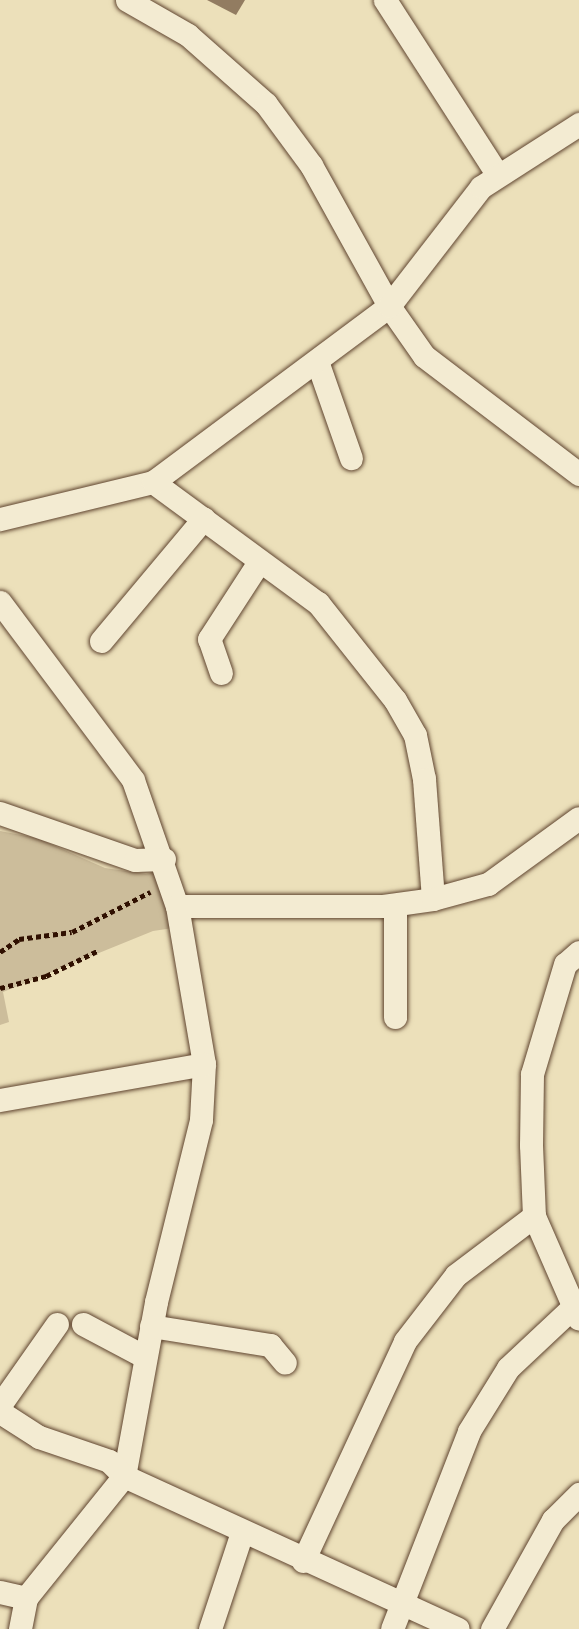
<!DOCTYPE html>
<html>
<head>
<meta charset="utf-8">
<style>
  body { margin:0 }
  #map { position:relative; width:579px; height:1629px; overflow:hidden; background:#ece0ba; font-family:"Gentium Book Plus",serif }
  div>[style] { position:absolute }
  [style*='--x'] { left:calc(var(--x)*1px); top:calc(var(--y)*1px); width:calc(var(--w)*1px); rotate:calc(var(--a)*1deg) }
  .green>* { inset:0; background:#ccbd9b }
  .building>* { inset:0; background:#927c61 }
  .path>* { height:4.5px; margin-top:-2.25px; transform-origin:0; background:repeating-linear-gradient(90deg,#301001 0 5px,transparent 0 8.5px) }
  .roads { filter:drop-shadow(0 0 2px #5f442f) drop-shadow(0 0 2px #5f442f) }
  .minor>* { height:23px; margin:-11.5px; padding:0 11.5px; transform-origin:11.5px; border-radius:11.5px; background:#f3ebd2 }
  span { translate:-50% -50%; white-space:nowrap; text-align:center; line-height:1.15; -webkit-text-stroke:6px #f3ebd2; paint-order:stroke }
</style>
</head>
<body>
<div id="map">
  <div class="green">
    <div style="clip-path:polygon(0 831px,37px 838px,105px 868px,146px 874px,169px 869px,180px 927px,153px 931px,3px 992px,9px 1022px,0 1025px)"></div>
  </div>
  <div class="building">
    <div style="clip-path:polygon(207px 0,245px 0,236px 15px)"></div>
  </div>
  <div class="path">
    <div style="--x:0;--y:952;--w:23;--a:-34"></div>
    <div style="--x:19;--y:939;--w:53;--a:-7.5"></div>
    <div style="--x:72;--y:932;--w:88;--a:-27.1"></div>
    <div style="--x:0;--y:988;--w:48;--a:-14.6"></div>
    <div style="--x:46;--y:976;--w:57;--a:-26.1"></div>
  </div>
  <div class="roads">
    <div class="minor">
      <div style="--x:127;--y:0;--w:70;--a:29.8"></div>
      <div style="--x:188;--y:35;--w:104;--a:41.5"></div>
      <div style="--x:266;--y:104;--w:76;--a:53.6"></div>
      <div style="--x:311;--y:165;--w:161;--a:61"></div>
      <div style="--x:389;--y:306;--w:61;--a:55"></div>
      <div style="--x:424;--y:356;--w:195;--a:37.3"></div>
      <div style="--x:385;--y:0;--w:207;--a:57.2"></div>
      <div style="--x:317;--y:361;--w:103;--a:70.7"></div>
      <div style="--x:153;--y:482;--w:205;--a:36.3"></div>
      <div style="--x:318;--y:603;--w:124;--a:51.6"></div>
      <div style="--x:395;--y:700;--w:40;--a:60.3"></div>
      <div style="--x:415;--y:735;--w:45;--a:78.4"></div>
      <div style="--x:424;--y:779;--w:120;--a:85.7"></div>
      <div style="--x:0;--y:519;--w:157;--a:-13.6"></div>
      <div style="--x:153;--y:482;--w:294;--a:-36.7"></div>
      <div style="--x:389;--y:306;--w:150;--a:-52.3"></div>
      <div style="--x:481;--y:187;--w:117;--a:-32.7"></div>
      <div style="--x:0;--y:602;--w:222;--a:53.2"></div>
      <div style="--x:133;--y:780;--w:133;--a:70.8"></div>
      <div style="--x:177;--y:906;--w:160;--a:80.3"></div>
      <div style="--x:204;--y:1064;--w:56;--a:93.1"></div>
      <div style="--x:201;--y:1120;--w:187;--a:103.9"></div>
      <div style="--x:156;--y:1302;--w:177;--a:100.4"></div>
      <div style="--x:124;--y:1476;--w:156;--a:128.8"></div>
      <div style="--x:26;--y:1598;--w:32;--a:101"></div>
      <div style="--x:101;--y:641;--w:160;--a:-50.1"></div>
      <div style="--x:221;--y:673;--w:36;--a:-109"></div>
      <div style="--x:209;--y:639;--w:92;--a:-57"></div>
      <div style="--x:0;--y:813;--w:143;--a:19.2"></div>
      <div style="--x:135;--y:860;--w:29;--a:-2"></div>
      <div style="--x:177;--y:906;--w:206;--a:0"></div>
      <div style="--x:383;--y:906;--w:50;--a:-8"></div>
      <div style="--x:433;--y:899;--w:57;--a:-15.3"></div>
      <div style="--x:488;--y:884;--w:112;--a:-36"></div>
      <div style="--x:579;--y:952;--w:18;--a:139"></div>
      <div style="--x:565;--y:964;--w:115;--a:106.7"></div>
      <div style="--x:532;--y:1074;--w:71;--a:90.8"></div>
      <div style="--x:531;--y:1145;--w:71;--a:87.6"></div>
      <div style="--x:534;--y:1216;--w:112;--a:66.4"></div>
      <div style="--x:395;--y:1017;--w:112;--a:-90"></div>
      <div style="--x:0;--y:1100;--w:207;--a:-10"></div>
      <div style="--x:83;--y:1324;--w:70;--a:28"></div>
      <div style="--x:151;--y:1326;--w:121;--a:9.1"></div>
      <div style="--x:270;--y:1345;--w:23;--a:50"></div>
      <div style="--x:0;--y:1405;--w:99;--a:-54.9"></div>
      <div style="--x:0;--y:1412;--w:46;--a:32.7"></div>
      <div style="--x:39;--y:1437;--w:74;--a:18.9"></div>
      <div style="--x:109;--y:1461;--w:21;--a:45"></div>
      <div style="--x:124;--y:1476;--w:367;--a:24.6"></div>
      <div style="--x:303;--y:1561;--w:242;--a:-65.1"></div>
      <div style="--x:405;--y:1341;--w:83;--a:-52.3"></div>
      <div style="--x:456;--y:1275;--w:98;--a:-37.1"></div>
      <div style="--x:0;--y:1592;--w:27;--a:13"></div>
      <div style="--x:210;--y:1629;--w:102;--a:-71.7"></div>
      <div style="--x:392;--y:1629;--w:212;--a:-68.7"></div>
      <div style="--x:469;--y:1431;--w:74;--a:-58.2"></div>
      <div style="--x:508;--y:1368;--w:89;--a:-43.2"></div>
      <div style="--x:492;--y:1629;--w:125;--a:-60.8"></div>
      <div style="--x:553;--y:1520;--w:37;--a:-45"></div>
    </div>
  </div>
</div>
</body>
</html>
